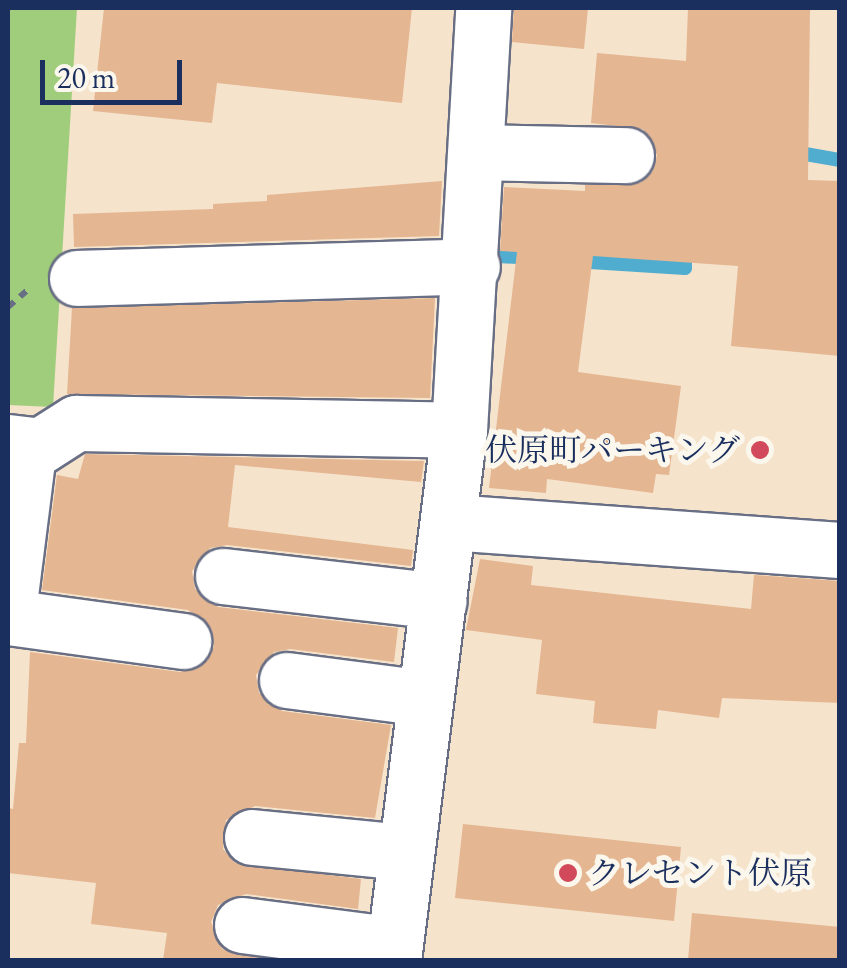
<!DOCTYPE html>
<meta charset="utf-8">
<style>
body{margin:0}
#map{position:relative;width:847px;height:968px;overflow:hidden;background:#f6e3cb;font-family:"EB Garamond","Noto Serif JP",serif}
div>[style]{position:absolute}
.green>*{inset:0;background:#a0cd7b}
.stream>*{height:14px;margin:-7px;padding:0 7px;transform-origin:7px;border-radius:7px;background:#51adcf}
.building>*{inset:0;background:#e4b692}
.path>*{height:6px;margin-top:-3px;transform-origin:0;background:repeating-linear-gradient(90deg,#686e84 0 8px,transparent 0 16px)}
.roads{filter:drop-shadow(2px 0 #686e84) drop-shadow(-2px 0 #686e84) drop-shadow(0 2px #686e84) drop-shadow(0 -2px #686e84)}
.minor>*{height:55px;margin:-27.5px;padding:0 27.5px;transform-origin:27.5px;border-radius:27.5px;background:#fff}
.dots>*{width:28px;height:28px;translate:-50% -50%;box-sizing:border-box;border:5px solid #fbf7ec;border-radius:50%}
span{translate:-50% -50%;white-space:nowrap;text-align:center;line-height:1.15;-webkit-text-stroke:10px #fbf7ec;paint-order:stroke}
.poi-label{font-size:32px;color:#1b2f5e}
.right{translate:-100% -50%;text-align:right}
.left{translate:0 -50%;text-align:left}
.frame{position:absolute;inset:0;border:10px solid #1b2f5e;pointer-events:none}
.scale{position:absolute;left:40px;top:60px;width:142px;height:45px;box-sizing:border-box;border:5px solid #1b2f5e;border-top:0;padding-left:12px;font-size:30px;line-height:35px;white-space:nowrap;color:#1b2f5e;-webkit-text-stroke:8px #fbf7ec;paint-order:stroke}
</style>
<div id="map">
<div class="green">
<i style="clip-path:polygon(8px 8px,77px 8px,53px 407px,8px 405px)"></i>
</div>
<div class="stream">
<i style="left:794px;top:152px;width:47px;rotate:9.9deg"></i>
<i style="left:498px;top:256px;width:34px;rotate:3deg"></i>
<i style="left:574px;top:261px;width:111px;rotate:3.6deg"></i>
<i style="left:685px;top:268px;width:22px;rotate:-90deg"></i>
</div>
<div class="building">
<i style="clip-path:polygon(104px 8px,412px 8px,402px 103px,217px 83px,212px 123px,93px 111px)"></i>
<i style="clip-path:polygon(514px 8px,588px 8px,584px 49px,512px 42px)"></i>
<i style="clip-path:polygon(688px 8px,810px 8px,808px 180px,840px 181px,840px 356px,731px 346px,738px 266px,593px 256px,578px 372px,681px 386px,669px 475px,656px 474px,653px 493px,547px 479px,546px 493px,489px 488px,517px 252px,500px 251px,504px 187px,585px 191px,585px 185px,640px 183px,652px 172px,657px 155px,643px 129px,591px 123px,597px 53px,686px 61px)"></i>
<i style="clip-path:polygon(442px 181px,439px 236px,74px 247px,73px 214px,213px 209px,213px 204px,267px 201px,267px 195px)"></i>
<i style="clip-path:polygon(435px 298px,430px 398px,67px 394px,72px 308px)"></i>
<i style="clip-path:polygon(85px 454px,424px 461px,421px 482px,235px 465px,228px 527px,413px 550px,411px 566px,227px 545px,210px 548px,192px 571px,195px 589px,218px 607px,398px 628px,394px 662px,290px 649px,274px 652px,256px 675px,259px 693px,282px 711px,391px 725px,375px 818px,255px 806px,226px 820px,223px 849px,235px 863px,361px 879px,358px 909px,246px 894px,218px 905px,211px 922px,222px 949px,272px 960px,163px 960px,167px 933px,91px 924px,96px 883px,8px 873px,8px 808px,13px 809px,19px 743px,26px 743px,30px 652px,180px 672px,207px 661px,214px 646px,211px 628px,188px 610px,42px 590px,57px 475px,78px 479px)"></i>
<i style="clip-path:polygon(480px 559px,533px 566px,531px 585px,751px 609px,754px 575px,840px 581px,840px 703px,722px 698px,719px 718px,658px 710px,656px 729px,593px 723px,595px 701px,536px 694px,542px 640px,466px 630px)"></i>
<i style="clip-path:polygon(463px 824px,681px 847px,674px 921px,455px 898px)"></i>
<i style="clip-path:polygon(692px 913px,840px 927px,840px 960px,688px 960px)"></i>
</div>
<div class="path">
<i style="left:8px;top:307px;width:29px;rotate:-41deg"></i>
</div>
<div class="roads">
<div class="minor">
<i style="left:477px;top:152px;width:149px;rotate:1.2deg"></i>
<i style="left:77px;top:278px;width:395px;rotate:-1.7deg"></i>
<i style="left:8px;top:442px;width:32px;rotate:7deg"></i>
<i style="left:40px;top:446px;width:43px;rotate:-32.6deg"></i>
<i style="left:76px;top:423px;width:383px;rotate:1deg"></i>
<i style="left:449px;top:522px;width:392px;rotate:4.1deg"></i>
<i style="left:223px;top:576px;width:217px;rotate:6.6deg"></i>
<i style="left:8px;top:611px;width:167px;rotate:-82.8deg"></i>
<i style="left:8px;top:617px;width:177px;rotate:7.8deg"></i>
<i style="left:287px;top:680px;width:139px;rotate:7.4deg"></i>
<i style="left:252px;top:837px;width:154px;rotate:5.6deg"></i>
<i style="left:242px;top:925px;width:154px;rotate:7.4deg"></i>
<i style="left:393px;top:960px;width:534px;rotate:-82.9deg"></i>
<i style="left:459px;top:430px;width:423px;rotate:-86.7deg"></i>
</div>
</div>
<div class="dots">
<i style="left:760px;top:450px;background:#d1495b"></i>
<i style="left:568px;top:873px;background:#d1495b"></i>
</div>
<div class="poi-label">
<span class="right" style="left:740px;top:450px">伏原町パーキング</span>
<span class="left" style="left:588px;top:873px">クレセント伏原</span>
</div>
<div class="frame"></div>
<div class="scale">20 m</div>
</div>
